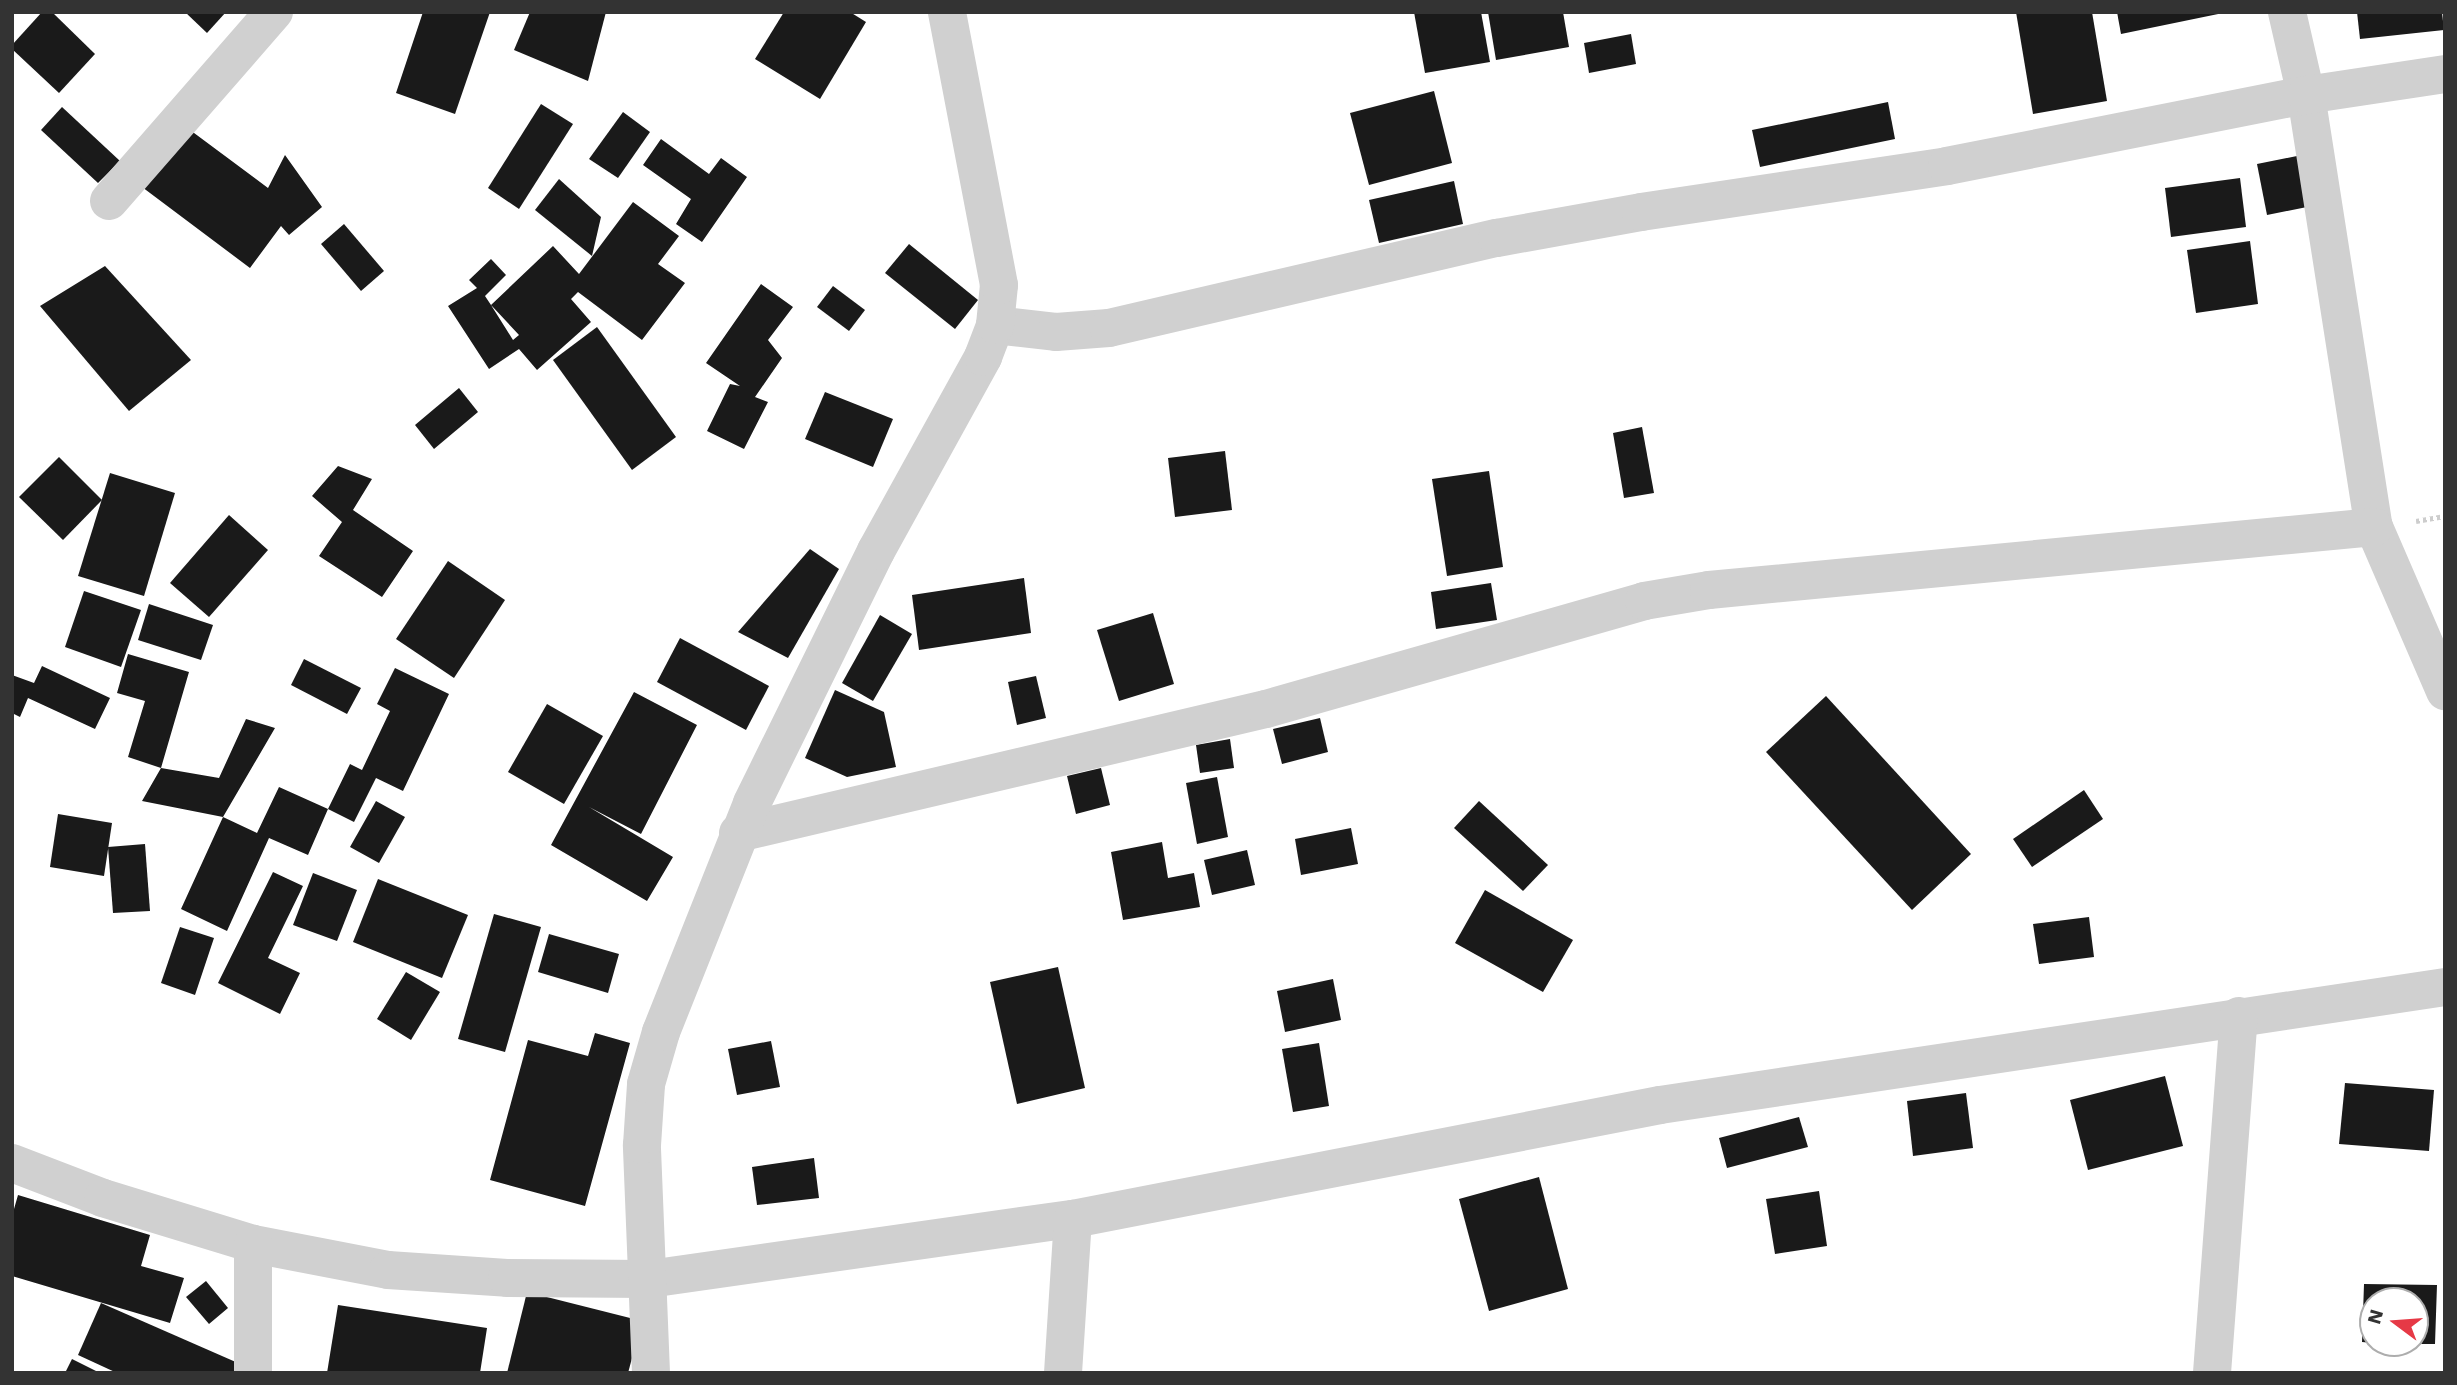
<!DOCTYPE html>
<style>
body{margin:0}
#map{position:relative;width:2457px;height:1385px;overflow:hidden;background:#fff;font-family:"Work Sans",sans-serif}
div>[style]{position:absolute}
.building>*{inset:0;background:#1a1a1a}
.path>*{height:4.5px;margin-top:-2.25px;transform-origin:0;background:repeating-linear-gradient(90deg,#cdcdcd 0 3.5px,transparent 0 7px)}
.minor>*{height:38px;margin:-19px;padding:0 19px;transform-origin:19px;border-radius:19px;background:#d0d0d0}
span{translate:-50% -50%;white-space:nowrap;text-align:center;line-height:1.15;-webkit-text-stroke:7px #fff;paint-order:stroke}
.frame{position:absolute;inset:0;border:14px solid #333;pointer-events:none}
.north{position:absolute;left:2359px;top:1287px;width:70px;height:70px;box-sizing:border-box;background:#fff;border:2px solid #adadad;border-radius:50%;rotate:286deg;font-size:19px;font-weight:700;line-height:28px;text-align:center;color:#333}
.north::after{content:'';display:block;margin:auto;width:24px;height:32px;background:#e63946;clip-path:polygon(50% 0,100% 100%,50% 72%,0 100%)}
</style>
<div id="map">
<div class="building">
<i style="clip-path:polygon(42px 12px,52px 12px,95px 54px,59px 93px,12px 49px,12px 45px)"></i>
<i style="clip-path:polygon(185px 12px,226px 12px,207px 33px)"></i>
<i style="clip-path:polygon(423px 12px,490px 12px,455px 114px,396px 93px)"></i>
<i style="clip-path:polygon(530px 12px,606px 12px,588px 81px,514px 50px)"></i>
<i style="clip-path:polygon(784px 12px,850px 12px,866px 22px,820px 99px,755px 59px)"></i>
<i style="clip-path:polygon(1414px 12px,1481px 12px,1490px 62px,1425px 73px)"></i>
<i style="clip-path:polygon(1488px 12px,1563px 12px,1569px 47px,1496px 60px)"></i>
<i style="clip-path:polygon(2016px 12px,2092px 12px,2107px 101px,2033px 114px)"></i>
<i style="clip-path:polygon(2117px 12px,2223px 12px,2223px 13px,2121px 34px)"></i>
<i style="clip-path:polygon(2357px 12px,2442px 12px,2444px 30px,2360px 39px)"></i>
<i style="clip-path:polygon(1631px 34px,1636px 64px,1589px 73px,1584px 43px)"></i>
<i style="clip-path:polygon(1434px 91px,1452px 163px,1369px 185px,1350px 113px)"></i>
<i style="clip-path:polygon(1888px 102px,1895px 139px,1760px 167px,1752px 130px)"></i>
<i style="clip-path:polygon(541px 104px,573px 124px,519px 209px,488px 188px)"></i>
<i style="clip-path:polygon(62px 107px,120px 161px,98px 183px,41px 130px)"></i>
<i style="clip-path:polygon(623px 112px,650px 132px,618px 178px,589px 159px)"></i>
<i style="clip-path:polygon(186px 127px,268px 188px,285px 155px,322px 207px,289px 235px,281px 226px,250px 268px,142px 187px)"></i>
<i style="clip-path:polygon(661px 139px,709px 174px,721px 158px,747px 177px,702px 242px,676px 224px,691px 199px,643px 165px)"></i>
<i style="clip-path:polygon(2297px 156px,2307px 207px,2267px 215px,2257px 164px)"></i>
<i style="clip-path:polygon(2240px 178px,2246px 227px,2171px 237px,2165px 188px)"></i>
<i style="clip-path:polygon(559px 179px,601px 217px,592px 256px,535px 210px)"></i>
<i style="clip-path:polygon(1454px 181px,1463px 224px,1379px 243px,1369px 200px)"></i>
<i style="clip-path:polygon(evenodd,633px 202px,679px 236px,658px 264px,685px 283px,642px 340px,578px 292px,571px 299px,591px 322px,537px 370px,519px 349px,489px 369px,448px 306px,477px 288px,469px 280px,491px 259px,506px 275px,485px 296px,491px 305px,553px 246px,579px 274px,633px 202px,491px 305px,519px 335px,513px 340px,491px 305px)"></i>
<i style="clip-path:polygon(344px 224px,384px 271px,361px 291px,321px 244px)"></i>
<i style="clip-path:polygon(2250px 241px,2258px 304px,2196px 313px,2187px 250px)"></i>
<i style="clip-path:polygon(909px 244px,978px 300px,955px 329px,885px 273px)"></i>
<i style="clip-path:polygon(105px 266px,191px 360px,129px 411px,40px 306px)"></i>
<i style="clip-path:polygon(761px 284px,793px 307px,768px 340px,782px 358px,755px 397px,768px 402px,744px 449px,707px 431px,730px 384px,740px 386px,706px 363px)"></i>
<i style="clip-path:polygon(833px 286px,865px 310px,849px 331px,817px 307px)"></i>
<i style="clip-path:polygon(597px 327px,676px 437px,632px 470px,553px 360px)"></i>
<i style="clip-path:polygon(459px 388px,478px 412px,434px 449px,415px 425px)"></i>
<i style="clip-path:polygon(825px 392px,893px 419px,873px 467px,805px 439px)"></i>
<i style="clip-path:polygon(1642px 427px,1654px 493px,1624px 498px,1613px 433px)"></i>
<i style="clip-path:polygon(1225px 451px,1232px 510px,1175px 517px,1168px 458px)"></i>
<i style="clip-path:polygon(59px 457px,102px 500px,63px 540px,19px 497px)"></i>
<i style="clip-path:polygon(338px 466px,372px 479px,353px 510px,413px 551px,382px 597px,319px 556px,342px 522px,312px 496px)"></i>
<i style="clip-path:polygon(1489px 471px,1503px 567px,1447px 576px,1432px 479px)"></i>
<i style="clip-path:polygon(110px 473px,175px 493px,144px 596px,78px 576px)"></i>
<i style="clip-path:polygon(229px 515px,268px 550px,209px 617px,170px 583px)"></i>
<i style="clip-path:polygon(810px 549px,839px 569px,788px 658px,738px 632px)"></i>
<i style="clip-path:polygon(448px 561px,505px 600px,454px 678px,396px 639px)"></i>
<i style="clip-path:polygon(1024px 578px,1031px 633px,919px 650px,912px 595px)"></i>
<i style="clip-path:polygon(1491px 583px,1497px 620px,1436px 629px,1431px 592px)"></i>
<i style="clip-path:polygon(84px 591px,141px 610px,121px 667px,65px 647px)"></i>
<i style="clip-path:polygon(149px 604px,213px 625px,201px 660px,138px 640px)"></i>
<i style="clip-path:polygon(1153px 613px,1174px 684px,1119px 701px,1097px 630px)"></i>
<i style="clip-path:polygon(880px 615px,912px 634px,873px 701px,842px 683px)"></i>
<i style="clip-path:polygon(680px 638px,769px 686px,746px 730px,657px 682px)"></i>
<i style="clip-path:polygon(128px 654px,189px 672px,161px 768px,219px 778px,246px 719px,275px 728px,223px 817px,142px 801px,161px 768px,128px 757px,145px 701px,117px 693px)"></i>
<i style="clip-path:polygon(304px 659px,361px 688px,347px 714px,291px 685px)"></i>
<i style="clip-path:polygon(42px 666px,110px 698px,95px 729px,28px 698px,20px 717px,12px 713px,12px 675px,34px 683px)"></i>
<i style="clip-path:polygon(395px 668px,449px 694px,403px 791px,376px 778px,354px 822px,328px 809px,350px 764px,362px 770px,390px 711px,377px 704px)"></i>
<i style="clip-path:polygon(1036px 676px,1046px 718px,1017px 725px,1008px 682px)"></i>
<i style="clip-path:polygon(835px 690px,884px 712px,896px 767px,847px 777px,805px 758px)"></i>
<i style="clip-path:polygon(634px 692px,697px 725px,641px 834px,589px 807px,673px 857px,647px 901px,551px 845px)"></i>
<i style="clip-path:polygon(1826px 696px,1971px 854px,1912px 910px,1766px 752px)"></i>
<i style="clip-path:polygon(547px 704px,603px 736px,564px 804px,508px 772px)"></i>
<i style="clip-path:polygon(1320px 718px,1328px 752px,1282px 764px,1273px 729px)"></i>
<i style="clip-path:polygon(1230px 739px,1234px 768px,1200px 773px,1196px 745px)"></i>
<i style="clip-path:polygon(1101px 768px,1110px 805px,1076px 814px,1067px 776px)"></i>
<i style="clip-path:polygon(1217px 777px,1228px 837px,1197px 844px,1186px 783px)"></i>
<i style="clip-path:polygon(279px 787px,328px 809px,308px 855px,269px 838px,227px 931px,181px 909px,223px 817px,257px 833px)"></i>
<i style="clip-path:polygon(2084px 790px,2103px 819px,2032px 867px,2013px 839px)"></i>
<i style="clip-path:polygon(376px 801px,405px 817px,379px 863px,350px 847px)"></i>
<i style="clip-path:polygon(1479px 801px,1548px 865px,1523px 891px,1454px 828px)"></i>
<i style="clip-path:polygon(58px 814px,112px 823px,104px 876px,50px 867px)"></i>
<i style="clip-path:polygon(1351px 828px,1358px 864px,1301px 875px,1295px 839px)"></i>
<i style="clip-path:polygon(1162px 842px,1168px 878px,1194px 873px,1200px 907px,1123px 920px,1111px 852px)"></i>
<i style="clip-path:polygon(145px 844px,150px 911px,113px 913px,108px 847px)"></i>
<i style="clip-path:polygon(1247px 850px,1255px 885px,1212px 895px,1204px 860px)"></i>
<i style="clip-path:polygon(273px 872px,303px 886px,268px 958px,300px 973px,280px 1014px,218px 983px)"></i>
<i style="clip-path:polygon(313px 873px,357px 890px,337px 941px,293px 925px)"></i>
<i style="clip-path:polygon(378px 879px,468px 915px,442px 978px,353px 942px)"></i>
<i style="clip-path:polygon(1485px 890px,1573px 940px,1543px 992px,1455px 943px)"></i>
<i style="clip-path:polygon(494px 914px,541px 927px,505px 1052px,458px 1039px)"></i>
<i style="clip-path:polygon(2089px 917px,2094px 957px,2039px 964px,2033px 924px)"></i>
<i style="clip-path:polygon(180px 927px,214px 938px,195px 995px,161px 983px)"></i>
<i style="clip-path:polygon(549px 934px,619px 954px,608px 993px,538px 972px)"></i>
<i style="clip-path:polygon(1058px 967px,1085px 1088px,1017px 1104px,990px 982px)"></i>
<i style="clip-path:polygon(406px 972px,440px 992px,411px 1040px,377px 1019px)"></i>
<i style="clip-path:polygon(1333px 979px,1341px 1020px,1285px 1032px,1277px 991px)"></i>
<i style="clip-path:polygon(595px 1033px,630px 1043px,585px 1206px,490px 1180px,528px 1040px,588px 1056px)"></i>
<i style="clip-path:polygon(771px 1041px,780px 1087px,737px 1095px,728px 1049px)"></i>
<i style="clip-path:polygon(1319px 1043px,1329px 1106px,1293px 1112px,1282px 1049px)"></i>
<i style="clip-path:polygon(2165px 1076px,2183px 1146px,2088px 1170px,2070px 1100px)"></i>
<i style="clip-path:polygon(2345px 1083px,2434px 1090px,2429px 1151px,2339px 1144px)"></i>
<i style="clip-path:polygon(1966px 1093px,1973px 1148px,1913px 1156px,1907px 1101px)"></i>
<i style="clip-path:polygon(1799px 1117px,1808px 1147px,1727px 1168px,1719px 1138px)"></i>
<i style="clip-path:polygon(814px 1158px,819px 1198px,757px 1205px,752px 1167px)"></i>
<i style="clip-path:polygon(1539px 1177px,1568px 1289px,1489px 1311px,1459px 1199px)"></i>
<i style="clip-path:polygon(1819px 1191px,1827px 1246px,1775px 1254px,1766px 1199px)"></i>
<i style="clip-path:polygon(18px 1195px,150px 1235px,141px 1266px,184px 1278px,170px 1323px,12px 1276px,12px 1216px)"></i>
<i style="clip-path:polygon(206px 1281px,228px 1308px,209px 1324px,186px 1297px)"></i>
<i style="clip-path:polygon(2364px 1284px,2437px 1285px,2435px 1344px,2415px 1344px,2415px 1301px,2373px 1301px,2373px 1343px,2362px 1342px)"></i>
<i style="clip-path:polygon(527px 1292px,642px 1321px,628px 1373px,507px 1373px)"></i>
<i style="clip-path:polygon(101px 1303px,238px 1363px,234px 1373px,117px 1373px,78px 1355px)"></i>
<i style="clip-path:polygon(338px 1305px,487px 1328px,480px 1373px,327px 1373px)"></i>
<i style="clip-path:polygon(72px 1359px,100px 1373px,65px 1373px)"></i>
</div>
<div class="path">
<i style="left:2416px;top:521px;width:29px;rotate:-10deg"></i>
</div>
<div class="minor">
<i style="left:2287px;top:12px;width:85px;rotate:77.1deg"></i>
<i style="left:2306px;top:95px;width:437px;rotate:81.1deg"></i>
<i style="left:2374px;top:527px;width:179px;rotate:66.6deg"></i>
<i style="left:109px;top:201px;width:251px;rotate:-48.9deg"></i>
<i style="left:995px;top:325px;width:61px;rotate:6.5deg"></i>
<i style="left:1056px;top:332px;width:53px;rotate:-4.3deg"></i>
<i style="left:1109px;top:328px;width:398px;rotate:-13.1deg"></i>
<i style="left:1497px;top:238px;width:146px;rotate:-10.2deg"></i>
<i style="left:1641px;top:212px;width:309px;rotate:-8.5deg"></i>
<i style="left:1947px;top:166px;width:366px;rotate:-11.2deg"></i>
<i style="left:2306px;top:95px;width:141px;rotate:-8.6deg"></i>
<i style="left:738px;top:833px;width:542px;rotate:-13.22deg"></i>
<i style="left:1266px;top:709px;width:393px;rotate:-15.9deg"></i>
<i style="left:1644px;top:601px;width:66px;rotate:-9.6deg"></i>
<i style="left:1709px;top:590px;width:668px;rotate:-5.41deg"></i>
<i style="left:12px;top:1163px;width:97px;rotate:21deg"></i>
<i style="left:103px;top:1198px;width:157px;rotate:17deg"></i>
<i style="left:253px;top:1244px;width:137px;rotate:10.9deg"></i>
<i style="left:388px;top:1270px;width:119px;rotate:3.8deg"></i>
<i style="left:507px;top:1278px;width:142px;rotate:0.4deg"></i>
<i style="left:649px;top:1279px;width:428px;rotate:-8.1deg"></i>
<i style="left:1073px;top:1219px;width:598px;rotate:-10.99deg"></i>
<i style="left:1660px;top:1105px;width:794px;rotate:-8.55deg"></i>
<i style="left:253px;top:1373px;width:129px;rotate:-90deg"></i>
<i style="left:651px;top:1373px;width:228px;rotate:-92.3deg"></i>
<i style="left:642px;top:1145px;width:61px;rotate:-86.2deg"></i>
<i style="left:646px;top:1084px;width:54px;rotate:-73.9deg"></i>
<i style="left:661px;top:1032px;width:246px;rotate:-68.3deg"></i>
<i style="left:752px;top:803px;width:281px;rotate:-63.8deg"></i>
<i style="left:876px;top:551px;width:222px;rotate:-61.1deg"></i>
<i style="left:983px;top:357px;width:34px;rotate:-69deg"></i>
<i style="left:995px;top:325px;width:40px;rotate:-84.3deg"></i>
<i style="left:999px;top:285px;width:278px;rotate:-100.8deg"></i>
<i style="left:1063px;top:1373px;width:154px;rotate:-86.3deg"></i>
<i style="left:2212px;top:1373px;width:358px;rotate:-85.7deg"></i>
</div>
<div class="frame"></div>
<div class="north">N</div>
</div>
